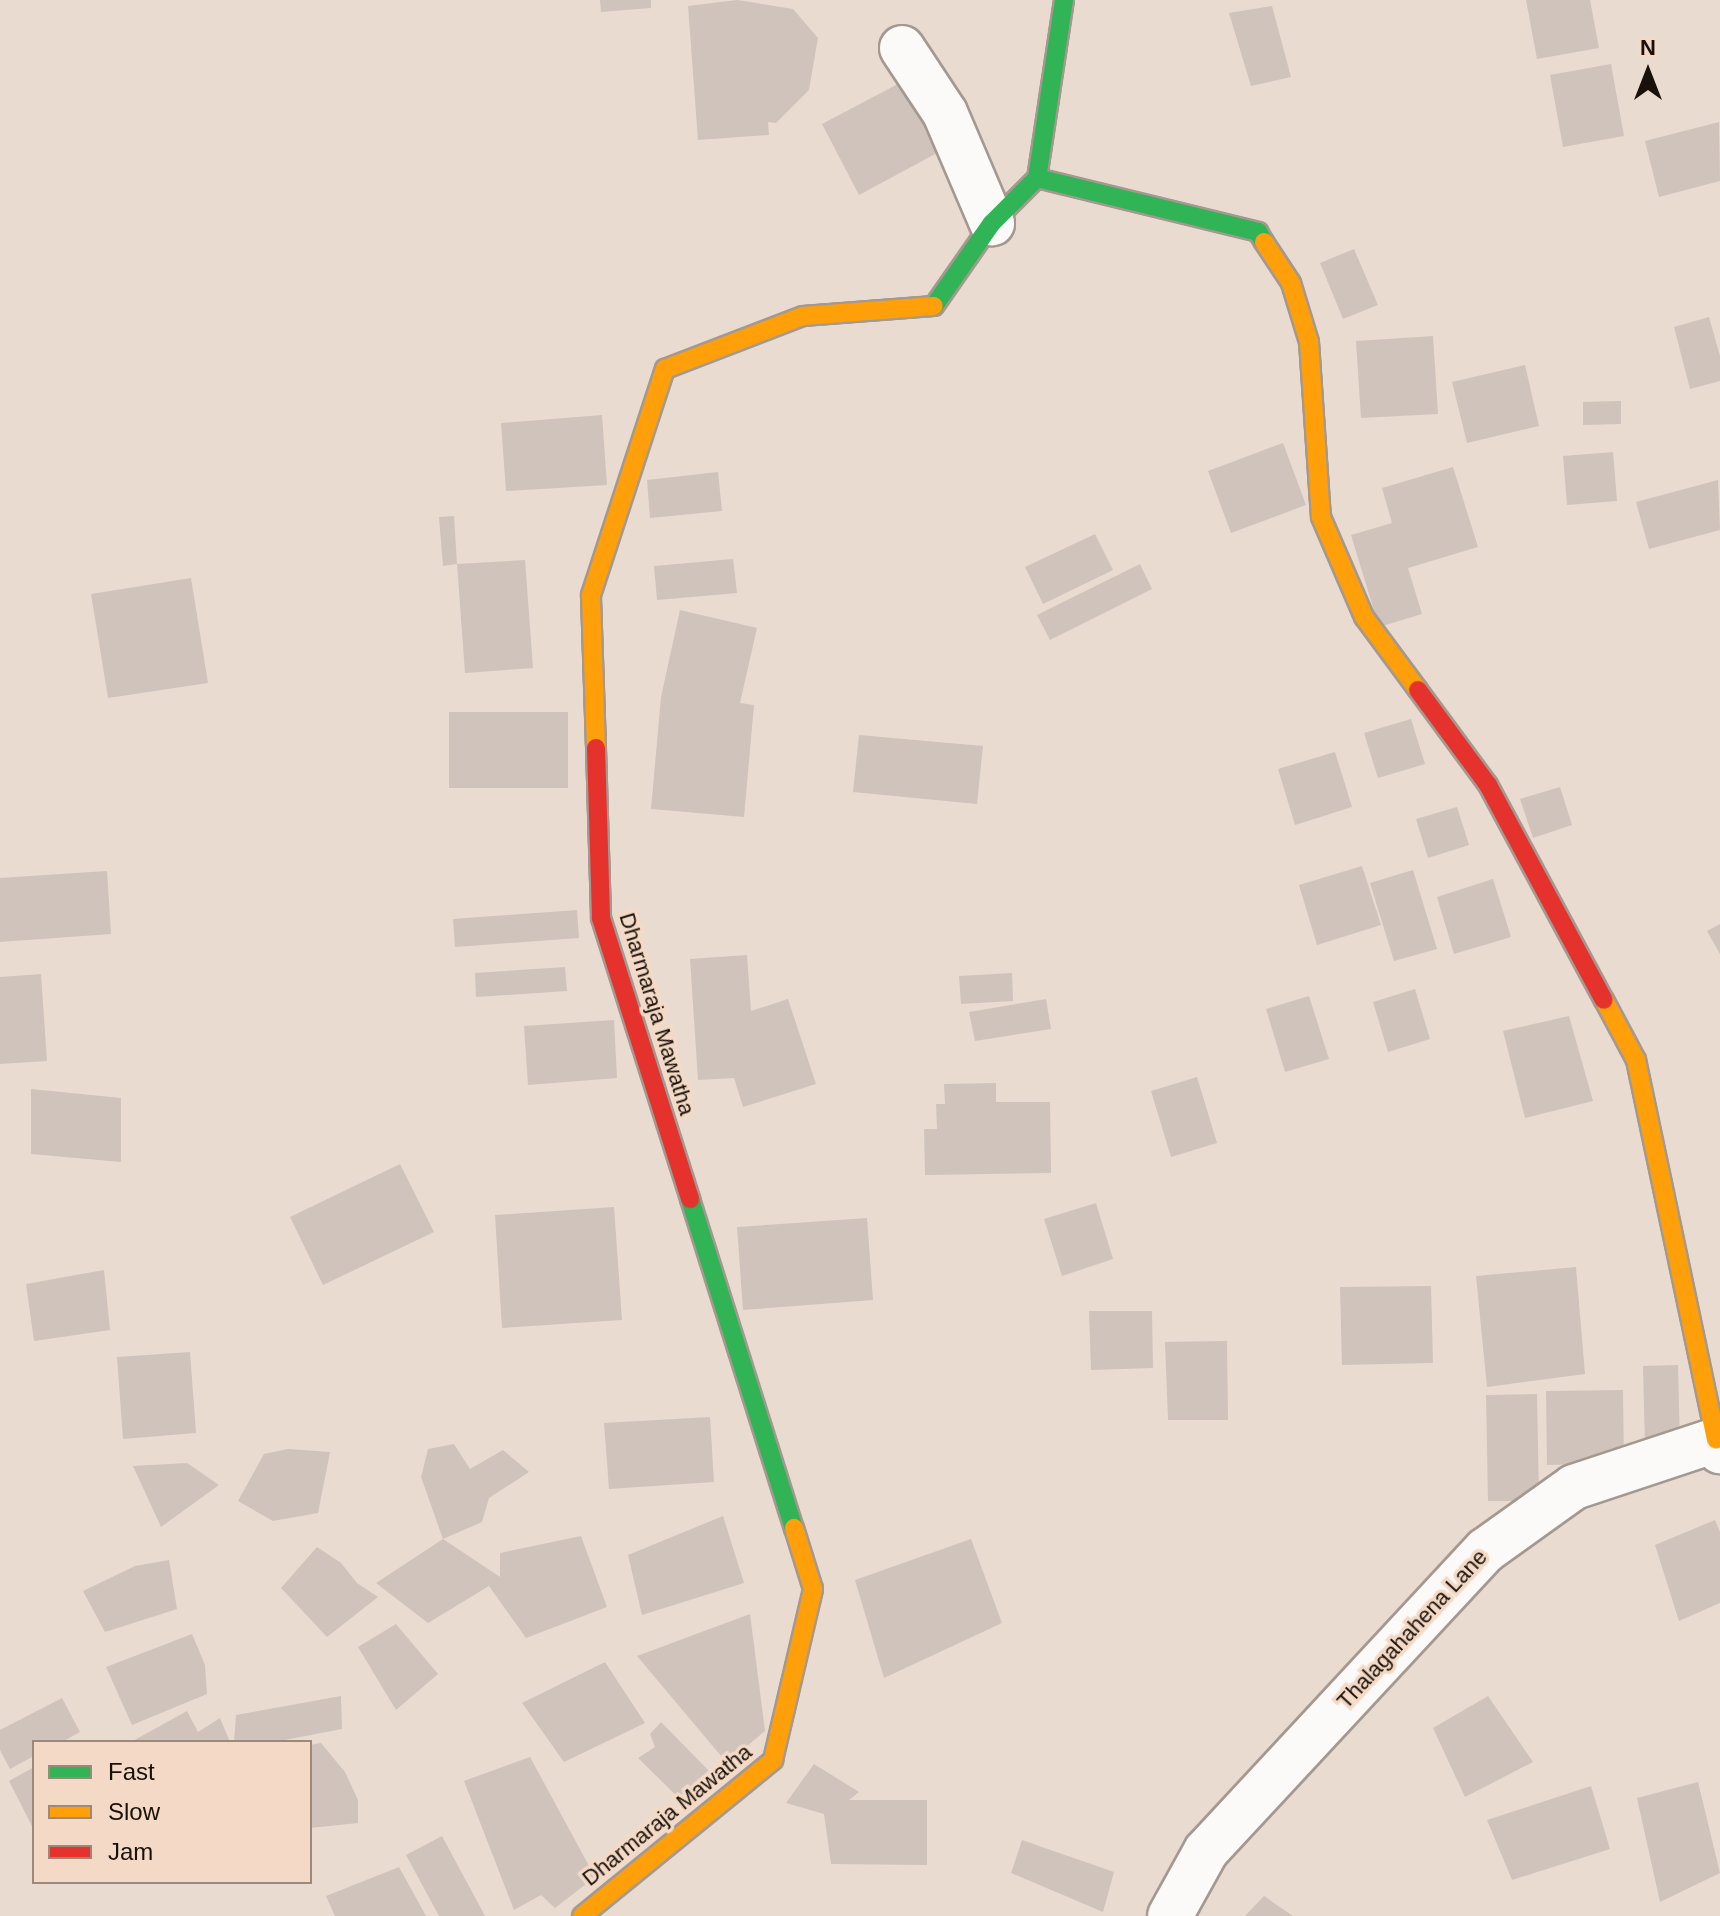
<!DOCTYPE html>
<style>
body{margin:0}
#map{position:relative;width:1720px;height:1916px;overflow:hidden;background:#eadbd0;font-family:Arial,sans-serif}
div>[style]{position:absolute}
.building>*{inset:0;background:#cfc3bc}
.roads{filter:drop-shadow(2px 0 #a49991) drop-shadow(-2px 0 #a49991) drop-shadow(0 2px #a49991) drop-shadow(0 -2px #a49991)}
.street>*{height:44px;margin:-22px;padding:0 22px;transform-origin:22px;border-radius:22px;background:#fcfaf8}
.fast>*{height:18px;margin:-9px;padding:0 9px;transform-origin:9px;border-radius:9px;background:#30b455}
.slow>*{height:18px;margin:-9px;padding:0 9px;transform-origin:9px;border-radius:9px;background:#ff9f0a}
.jam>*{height:18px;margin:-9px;padding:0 9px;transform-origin:9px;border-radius:9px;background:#e5322d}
span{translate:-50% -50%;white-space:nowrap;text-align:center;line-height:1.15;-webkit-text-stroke:7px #f4dac6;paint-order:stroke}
.street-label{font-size:22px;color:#181009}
.legend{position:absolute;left:32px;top:1740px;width:280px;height:144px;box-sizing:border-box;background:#f4dac6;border:2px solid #9c897a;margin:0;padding:10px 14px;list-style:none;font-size:24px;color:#181009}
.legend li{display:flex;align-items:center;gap:16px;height:40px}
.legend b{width:40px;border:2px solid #9c897a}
.north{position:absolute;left:1608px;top:32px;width:80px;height:80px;-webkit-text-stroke:6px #f4dac6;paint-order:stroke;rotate:0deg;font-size:22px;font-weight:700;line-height:32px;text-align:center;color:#181009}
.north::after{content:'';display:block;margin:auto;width:28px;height:36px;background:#181009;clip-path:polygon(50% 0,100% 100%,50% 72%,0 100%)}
</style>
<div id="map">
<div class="building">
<i style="clip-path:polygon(600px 0,651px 0,651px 8px,601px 12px)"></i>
<i style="clip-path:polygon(737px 0,793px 9px,818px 38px,809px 90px,776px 123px,768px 122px,769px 135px,698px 140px,688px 6px)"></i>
<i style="clip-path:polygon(1526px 0,1590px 0,1599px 48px,1537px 59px)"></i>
<i style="clip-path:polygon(1272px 6px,1291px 77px,1251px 86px,1229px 13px)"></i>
<i style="clip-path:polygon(1611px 64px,1624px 136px,1563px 147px,1550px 75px)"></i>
<i style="clip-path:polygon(913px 76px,950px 146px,859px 195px,822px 124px)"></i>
<i style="clip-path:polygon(1719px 122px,1720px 181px,1659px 197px,1645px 141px)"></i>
<i style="clip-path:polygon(1354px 249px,1378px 305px,1343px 319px,1320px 263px)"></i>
<i style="clip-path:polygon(1709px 317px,1720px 356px,1720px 381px,1690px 389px,1674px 327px)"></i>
<i style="clip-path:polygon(1433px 336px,1438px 414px,1361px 418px,1356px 341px)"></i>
<i style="clip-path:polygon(1525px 365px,1539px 426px,1467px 443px,1452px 382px)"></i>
<i style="clip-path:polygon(1621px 401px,1621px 424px,1583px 425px,1583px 402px)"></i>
<i style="clip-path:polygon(602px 415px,607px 485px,506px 491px,501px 423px)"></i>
<i style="clip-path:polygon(1283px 443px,1306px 505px,1231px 533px,1208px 471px)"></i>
<i style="clip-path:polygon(1613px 452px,1617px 501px,1567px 505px,1563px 456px)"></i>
<i style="clip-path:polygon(1453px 467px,1478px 547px,1408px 568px,1422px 614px,1379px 627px,1351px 535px,1392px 523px,1382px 488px)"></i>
<i style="clip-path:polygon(718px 472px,722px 511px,650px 518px,647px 480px)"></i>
<i style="clip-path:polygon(1718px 480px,1720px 530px,1649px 549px,1636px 502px)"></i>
<i style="clip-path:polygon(454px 516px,457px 564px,443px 566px,439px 517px)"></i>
<i style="clip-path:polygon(1095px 534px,1113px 570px,1043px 604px,1025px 567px)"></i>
<i style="clip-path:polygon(733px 559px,737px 593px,657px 600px,654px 566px)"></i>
<i style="clip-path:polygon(525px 560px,533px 668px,465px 673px,457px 564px)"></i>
<i style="clip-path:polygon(1140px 564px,1152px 589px,1050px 640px,1037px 615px)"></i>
<i style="clip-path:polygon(191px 578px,208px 683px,108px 698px,91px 594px)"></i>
<i style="clip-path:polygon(680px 610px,757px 628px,740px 703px,754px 705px,744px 817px,651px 809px,661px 697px)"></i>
<i style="clip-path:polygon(449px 712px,568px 712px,568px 788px,449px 788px)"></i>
<i style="clip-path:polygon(1411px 719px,1425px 764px,1378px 778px,1364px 733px)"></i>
<i style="clip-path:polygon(859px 735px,983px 746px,977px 804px,853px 792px)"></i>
<i style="clip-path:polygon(1335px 752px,1352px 807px,1295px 825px,1278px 769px)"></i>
<i style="clip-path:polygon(1560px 787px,1572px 825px,1533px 838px,1520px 799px)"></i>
<i style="clip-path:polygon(1457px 807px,1469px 845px,1428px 858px,1416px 819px)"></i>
<i style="clip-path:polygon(1362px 866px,1381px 925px,1317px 945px,1299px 885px)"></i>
<i style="clip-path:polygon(1413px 870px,1437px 949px,1394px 961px,1370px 883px)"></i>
<i style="clip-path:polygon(107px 871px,111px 934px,0 942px,0 878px)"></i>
<i style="clip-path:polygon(1493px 879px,1511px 937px,1454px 954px,1437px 897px)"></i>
<i style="clip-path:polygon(577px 910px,579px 938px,455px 947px,453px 919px)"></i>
<i style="clip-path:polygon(1720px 924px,1720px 954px,1707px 931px)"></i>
<i style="clip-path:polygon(747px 955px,751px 1011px,788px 999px,816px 1084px,743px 1107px,734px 1078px,698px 1080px,690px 959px)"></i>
<i style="clip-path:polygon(565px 967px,567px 991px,476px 997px,475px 973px)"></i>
<i style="clip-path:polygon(1012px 973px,1013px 1001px,961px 1004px,959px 976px)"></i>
<i style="clip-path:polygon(41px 974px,47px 1061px,0 1064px,0 977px)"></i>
<i style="clip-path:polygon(1415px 989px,1430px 1039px,1388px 1052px,1373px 1002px)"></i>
<i style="clip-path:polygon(1309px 996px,1329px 1059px,1285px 1072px,1266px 1009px)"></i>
<i style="clip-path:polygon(1046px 999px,1051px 1029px,975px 1041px,969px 1012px)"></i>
<i style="clip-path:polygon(1569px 1016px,1593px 1101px,1525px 1118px,1503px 1031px)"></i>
<i style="clip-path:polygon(614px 1020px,617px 1078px,528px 1085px,524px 1026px)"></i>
<i style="clip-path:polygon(1197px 1077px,1217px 1143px,1171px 1157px,1151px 1091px)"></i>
<i style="clip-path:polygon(996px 1083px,996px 1102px,1050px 1102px,1051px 1173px,925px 1175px,924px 1129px,937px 1129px,936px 1104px,945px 1104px,944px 1084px)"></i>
<i style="clip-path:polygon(31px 1089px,121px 1098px,121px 1162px,31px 1154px)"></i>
<i style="clip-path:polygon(400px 1164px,434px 1232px,323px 1285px,290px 1217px)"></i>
<i style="clip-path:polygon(1096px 1203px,1113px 1259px,1062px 1276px,1044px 1219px)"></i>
<i style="clip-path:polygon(614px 1207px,622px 1320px,502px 1328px,495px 1215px)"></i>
<i style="clip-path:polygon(867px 1218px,873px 1300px,743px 1310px,737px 1227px)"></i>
<i style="clip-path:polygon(1576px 1267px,1585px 1374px,1487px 1387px,1476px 1276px)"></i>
<i style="clip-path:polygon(104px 1270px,110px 1330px,34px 1341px,26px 1284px)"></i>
<i style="clip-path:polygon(1431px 1286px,1433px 1363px,1342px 1365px,1340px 1287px)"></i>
<i style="clip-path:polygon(1089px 1311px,1152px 1311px,1153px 1368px,1091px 1370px)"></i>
<i style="clip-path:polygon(1227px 1341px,1228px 1420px,1168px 1420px,1165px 1342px)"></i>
<i style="clip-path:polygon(190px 1352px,196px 1433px,123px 1439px,117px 1357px)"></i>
<i style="clip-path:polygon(1678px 1365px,1680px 1446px,1645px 1447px,1643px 1366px)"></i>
<i style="clip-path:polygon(1623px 1390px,1624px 1463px,1547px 1465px,1546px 1391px)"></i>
<i style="clip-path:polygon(1537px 1394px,1539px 1501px,1488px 1501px,1486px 1395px)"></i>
<i style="clip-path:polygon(710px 1417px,714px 1482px,609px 1489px,604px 1423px)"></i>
<i style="clip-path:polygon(454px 1444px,470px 1469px,503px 1450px,529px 1472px,489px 1498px,482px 1522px,443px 1539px,421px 1477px,428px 1449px)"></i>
<i style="clip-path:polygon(288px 1449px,330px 1452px,318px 1513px,273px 1521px,238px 1501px,264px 1454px)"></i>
<i style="clip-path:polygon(187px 1463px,219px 1485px,161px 1527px,133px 1466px)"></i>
<i style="clip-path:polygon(723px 1516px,744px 1583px,642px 1615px,628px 1555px)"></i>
<i style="clip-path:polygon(1715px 1520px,1720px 1532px,1720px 1603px,1679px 1621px,1655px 1545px)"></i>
<i style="clip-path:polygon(581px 1536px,607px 1607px,526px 1638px,489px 1586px,428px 1623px,376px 1583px,443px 1539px,500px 1577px,500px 1553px)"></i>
<i style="clip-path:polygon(971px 1539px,1002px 1623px,884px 1678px,855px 1580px)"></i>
<i style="clip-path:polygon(317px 1547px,341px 1563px,357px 1583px,378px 1597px,327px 1637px,281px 1588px)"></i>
<i style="clip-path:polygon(169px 1560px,177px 1609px,105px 1632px,83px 1591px,135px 1566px)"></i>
<i style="clip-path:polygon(750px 1614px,765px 1731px,727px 1763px,637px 1656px)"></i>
<i style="clip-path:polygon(396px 1624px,438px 1674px,396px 1710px,358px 1647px)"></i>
<i style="clip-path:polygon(192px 1634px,205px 1665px,207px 1694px,132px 1725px,106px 1667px)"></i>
<i style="clip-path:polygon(605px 1662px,645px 1723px,564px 1762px,522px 1703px)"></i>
<i style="clip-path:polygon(341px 1696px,342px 1729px,274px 1742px,234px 1742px,236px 1715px)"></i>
<i style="clip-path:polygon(1488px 1696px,1533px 1762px,1465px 1797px,1433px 1728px)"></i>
<i style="clip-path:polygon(62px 1698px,80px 1732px,62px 1742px,34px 1742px,34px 1756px,10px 1769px,0 1750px,0 1730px)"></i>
<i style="clip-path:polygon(187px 1711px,198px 1732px,220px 1718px,230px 1742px,131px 1742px)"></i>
<i style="clip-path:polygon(661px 1722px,722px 1784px,689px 1808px,638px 1758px,655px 1747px,650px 1734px)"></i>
<i style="clip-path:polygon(321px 1743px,345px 1772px,358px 1800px,358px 1823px,310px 1828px,310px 1745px)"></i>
<i style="clip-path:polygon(530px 1757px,595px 1877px,555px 1908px,541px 1895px,514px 1910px,464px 1781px)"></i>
<i style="clip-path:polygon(814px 1764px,859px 1792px,849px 1800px,927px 1800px,927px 1865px,831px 1864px,824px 1814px,786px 1803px)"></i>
<i style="clip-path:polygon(34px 1767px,34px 1830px,9px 1781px)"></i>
<i style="clip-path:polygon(1698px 1782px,1720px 1873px,1660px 1902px,1637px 1798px)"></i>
<i style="clip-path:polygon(1591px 1786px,1610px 1849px,1512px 1880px,1487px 1820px)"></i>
<i style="clip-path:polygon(442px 1836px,485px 1916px,439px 1916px,406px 1855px)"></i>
<i style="clip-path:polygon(1022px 1840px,1114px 1872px,1103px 1912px,1011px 1873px)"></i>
<i style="clip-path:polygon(399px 1867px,426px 1916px,335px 1916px,326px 1896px)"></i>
<i style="clip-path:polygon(1264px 1896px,1293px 1916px,1245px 1916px)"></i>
</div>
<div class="roads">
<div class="street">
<i style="left:902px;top:48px;width:78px;rotate:56.5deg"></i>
<i style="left:945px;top:113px;width:120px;rotate:66.9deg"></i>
<i style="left:1170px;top:1916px;width:74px;rotate:-61deg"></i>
<i style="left:1206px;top:1851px;width:411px;rotate:-47.1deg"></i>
<i style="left:1486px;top:1550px;width:108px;rotate:-35.6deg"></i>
<i style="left:1574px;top:1487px;width:150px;rotate:-18.3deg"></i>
<i style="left:1716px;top:1440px;width:12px;rotate:70deg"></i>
</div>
<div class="fast">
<i style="left:1064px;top:0;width:180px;rotate:98.6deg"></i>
<i style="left:1037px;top:178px;width:228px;rotate:13.7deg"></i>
<i style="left:1258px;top:232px;width:12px;rotate:59deg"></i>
<i style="left:934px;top:306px;width:101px;rotate:-55.1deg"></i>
<i style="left:992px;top:223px;width:64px;rotate:-45deg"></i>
<i style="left:690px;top:1199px;width:345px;rotate:72.5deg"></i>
</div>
<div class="slow">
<i style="left:1264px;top:242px;width:49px;rotate:56.6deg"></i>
<i style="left:1291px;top:283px;width:62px;rotate:73deg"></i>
<i style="left:1309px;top:342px;width:175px;rotate:86.1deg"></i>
<i style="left:1321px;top:517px;width:109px;rotate:66.7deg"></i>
<i style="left:1364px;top:617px;width:91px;rotate:53.5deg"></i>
<i style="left:596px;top:748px;width:153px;rotate:-91.9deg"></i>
<i style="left:591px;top:595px;width:238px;rotate:-71.9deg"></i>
<i style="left:665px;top:369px;width:148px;rotate:-21deg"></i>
<i style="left:803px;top:316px;width:131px;rotate:-4.4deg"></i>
<i style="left:1604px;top:1000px;width:68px;rotate:61.9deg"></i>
<i style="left:1636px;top:1060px;width:388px;rotate:78.1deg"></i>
<i style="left:582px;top:1916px;width:247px;rotate:-39.2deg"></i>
<i style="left:773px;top:1760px;width:176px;rotate:-76.8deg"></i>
<i style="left:813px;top:1589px;width:64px;rotate:-107.3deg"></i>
</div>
<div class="jam">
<i style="left:1418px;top:690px;width:118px;rotate:53.6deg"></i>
<i style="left:1488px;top:785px;width:244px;rotate:61.7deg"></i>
<i style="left:596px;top:748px;width:170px;rotate:88.3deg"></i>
<i style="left:601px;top:918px;width:295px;rotate:72.4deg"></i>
</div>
</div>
<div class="street-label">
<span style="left:657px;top:1014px;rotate:73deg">Dharmaraja Mawatha</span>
<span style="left:1412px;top:1629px;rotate:-47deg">Thalagahahena Lane</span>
<span style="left:667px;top:1815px;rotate:-39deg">Dharmaraja Mawatha</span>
</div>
<ul class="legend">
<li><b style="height:10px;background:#30b455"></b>Fast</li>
<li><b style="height:10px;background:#ff9f0a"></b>Slow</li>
<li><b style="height:10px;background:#e5322d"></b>Jam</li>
</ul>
<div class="north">N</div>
</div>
